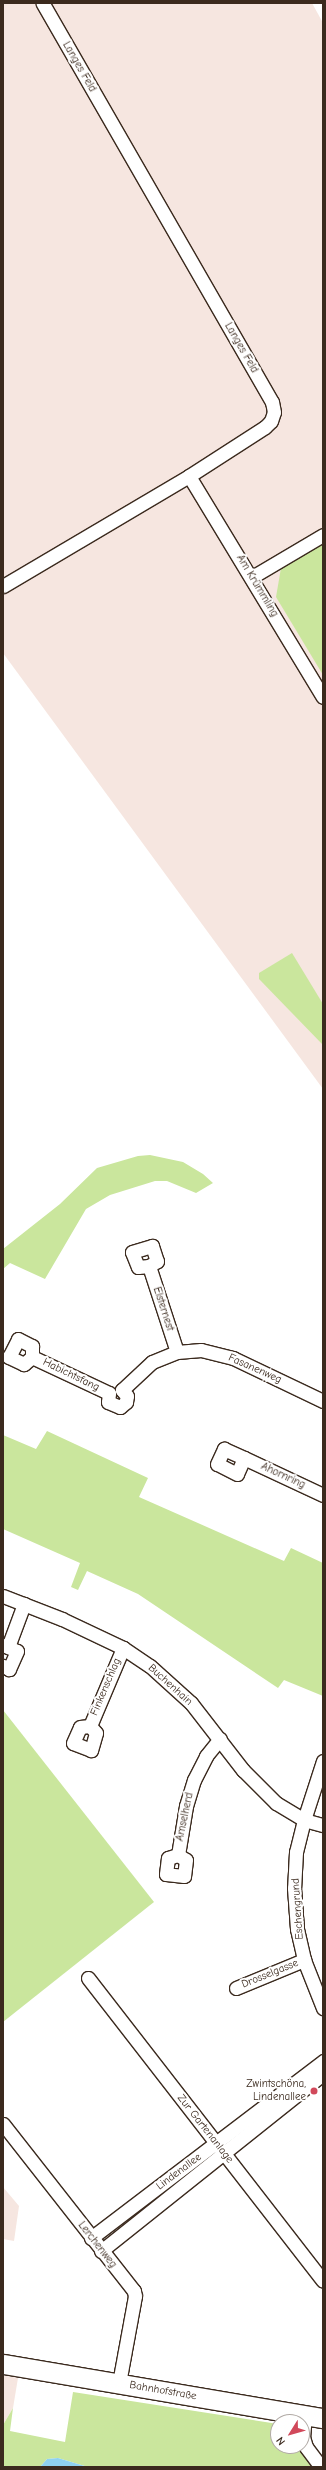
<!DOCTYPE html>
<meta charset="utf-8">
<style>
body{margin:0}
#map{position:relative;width:326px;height:2470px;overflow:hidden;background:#fff;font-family:"Comic Neue",sans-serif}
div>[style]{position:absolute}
.built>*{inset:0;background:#f6e6e0}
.green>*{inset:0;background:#cae69d}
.water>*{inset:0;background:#8fd2f0}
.roads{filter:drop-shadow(1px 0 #3b2a1e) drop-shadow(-1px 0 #3b2a1e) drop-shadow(0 1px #3b2a1e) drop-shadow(0 -1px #3b2a1e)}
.street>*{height:13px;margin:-6.5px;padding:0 6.5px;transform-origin:6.5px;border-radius:6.5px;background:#fff}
.secondary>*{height:19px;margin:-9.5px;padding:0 9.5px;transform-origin:9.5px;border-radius:9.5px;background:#fff}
.dots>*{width:11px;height:11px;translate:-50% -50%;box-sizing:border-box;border:2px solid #fff;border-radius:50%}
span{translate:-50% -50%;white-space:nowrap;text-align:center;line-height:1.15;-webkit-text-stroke:4px #fff;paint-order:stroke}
.street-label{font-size:11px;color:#3b2a1e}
.poi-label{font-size:11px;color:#3b2a1e}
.right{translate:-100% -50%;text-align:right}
.frame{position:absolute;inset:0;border:4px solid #3b2a1e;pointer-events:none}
.north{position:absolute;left:270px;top:2414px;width:40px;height:40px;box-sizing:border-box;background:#fff;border:1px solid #b1aaa5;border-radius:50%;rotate:233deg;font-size:11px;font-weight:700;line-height:16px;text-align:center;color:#3b2a1e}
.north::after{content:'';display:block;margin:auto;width:14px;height:18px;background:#d1495b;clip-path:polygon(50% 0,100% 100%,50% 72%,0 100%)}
</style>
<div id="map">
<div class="built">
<i style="clip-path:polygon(3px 3px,312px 3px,323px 23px,323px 1089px,3px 653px)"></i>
<i style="clip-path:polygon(3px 2187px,19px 2206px,14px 2241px,3px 2239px)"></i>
<i style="clip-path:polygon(3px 2375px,18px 2378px,13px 2408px,3px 2425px)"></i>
</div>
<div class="green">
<i style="clip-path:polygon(323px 543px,323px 675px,276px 597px,281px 568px)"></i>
<i style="clip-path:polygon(292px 953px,323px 1004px,323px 1045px,259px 979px,259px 973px)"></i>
<i style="clip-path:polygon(150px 1155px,183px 1162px,203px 1174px,213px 1183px,196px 1193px,167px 1181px,155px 1181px,110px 1195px,86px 1209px,45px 1279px,10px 1263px,3px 1269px,3px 1249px,60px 1204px,97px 1168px,138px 1156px)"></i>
<i style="clip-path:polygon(47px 1431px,148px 1478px,139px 1497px,284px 1561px,291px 1548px,323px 1563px,323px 1696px,284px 1680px,278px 1688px,138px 1594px,87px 1571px,78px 1590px,71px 1587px,80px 1563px,3px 1529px,3px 1435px,36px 1449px)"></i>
<i style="clip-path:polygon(3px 1710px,154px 1902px,3px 2022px)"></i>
<i style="clip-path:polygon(73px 2392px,278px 2424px,278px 2446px,297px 2446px,312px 2467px,88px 2467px,58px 2458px,47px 2459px,40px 2467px,3px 2467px,3px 2425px,13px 2408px,10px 2431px,65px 2442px)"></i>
</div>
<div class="water">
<i style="clip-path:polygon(58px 2458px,88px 2467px,40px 2467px,47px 2459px)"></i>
</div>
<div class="roads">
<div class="street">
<i style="left:189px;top:476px;width:258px;rotate:58.8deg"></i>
<i style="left:252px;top:577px;width:82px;rotate:-30.6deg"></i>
<i style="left:3px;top:586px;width:216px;rotate:-30.6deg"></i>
<i style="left:189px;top:476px;width:90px;rotate:-32.8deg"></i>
<i style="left:265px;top:427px;width:8px;rotate:-45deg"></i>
<i style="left:271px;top:421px;width:9px;rotate:-72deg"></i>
<i style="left:274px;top:412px;width:10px;rotate:-101deg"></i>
<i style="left:272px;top:402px;width:460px;rotate:-119.9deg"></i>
<i style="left:149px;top:1266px;width:11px;rotate:175deg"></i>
<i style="left:138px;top:1267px;width:16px;rotate:-112deg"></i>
<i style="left:132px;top:1252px;width:21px;rotate:-17deg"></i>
<i style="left:152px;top:1246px;width:16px;rotate:72deg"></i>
<i style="left:157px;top:1261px;width:9px;rotate:148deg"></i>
<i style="left:149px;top:1266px;width:90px;rotate:72deg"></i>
<i style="left:32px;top:1357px;width:11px;rotate:139deg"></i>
<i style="left:24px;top:1364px;width:17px;rotate:-155deg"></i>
<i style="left:9px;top:1357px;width:20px;rotate:-63deg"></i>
<i style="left:18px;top:1339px;width:16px;rotate:27deg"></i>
<i style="left:32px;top:1346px;width:11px;rotate:90deg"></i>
<i style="left:32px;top:1357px;width:85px;rotate:25.1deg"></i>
<i style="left:109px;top:1393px;width:9px;rotate:96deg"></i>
<i style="left:108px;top:1402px;width:13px;rotate:23deg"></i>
<i style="left:120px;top:1407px;width:8px;rotate:-40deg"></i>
<i style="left:126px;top:1402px;width:6px;rotate:-81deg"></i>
<i style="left:127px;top:1396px;width:8px;rotate:-130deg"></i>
<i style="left:122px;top:1390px;width:41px;rotate:-43deg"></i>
<i style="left:152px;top:1362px;width:27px;rotate:-22deg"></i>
<i style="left:177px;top:1352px;width:24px;rotate:-5deg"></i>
<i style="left:201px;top:1350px;width:33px;rotate:14deg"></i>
<i style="left:233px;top:1358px;width:100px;rotate:25.5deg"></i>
<i style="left:244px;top:1458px;width:17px;rotate:114deg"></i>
<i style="left:237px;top:1474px;width:22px;rotate:-153deg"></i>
<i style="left:217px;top:1464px;width:17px;rotate:-65deg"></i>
<i style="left:224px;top:1449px;width:22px;rotate:24deg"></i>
<i style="left:244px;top:1458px;width:87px;rotate:25.1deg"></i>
<i style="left:3px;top:1596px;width:63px;rotate:21.3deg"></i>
<i style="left:62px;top:1619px;width:68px;rotate:25.4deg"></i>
<i style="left:123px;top:1648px;width:32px;rotate:34deg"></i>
<i style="left:150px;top:1666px;width:55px;rotate:42.1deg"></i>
<i style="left:191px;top:1703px;width:85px;rotate:52.2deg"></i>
<i style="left:243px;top:1770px;width:47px;rotate:45deg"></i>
<i style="left:276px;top:1803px;width:33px;rotate:31deg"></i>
<i style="left:304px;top:1820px;width:20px;rotate:15deg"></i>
<i style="left:3px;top:1645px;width:15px;rotate:23deg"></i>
<i style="left:17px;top:1651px;width:20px;rotate:114deg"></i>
<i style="left:9px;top:1669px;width:7px;rotate:-153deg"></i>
<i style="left:8px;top:1647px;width:46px;rotate:-69.6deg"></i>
<i style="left:90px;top:1726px;width:9px;rotate:49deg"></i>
<i style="left:96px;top:1733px;width:18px;rotate:106deg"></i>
<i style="left:91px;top:1750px;width:19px;rotate:-159deg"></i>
<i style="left:73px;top:1743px;width:17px;rotate:-66deg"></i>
<i style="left:80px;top:1727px;width:10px;rotate:-6deg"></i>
<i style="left:90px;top:1726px;width:85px;rotate:-67.1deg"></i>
<i style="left:323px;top:1761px;width:62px;rotate:107.9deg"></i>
<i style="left:304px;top:1820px;width:33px;rotate:104deg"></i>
<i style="left:296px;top:1852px;width:36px;rotate:93deg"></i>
<i style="left:294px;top:1888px;width:41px;rotate:85.8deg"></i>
<i style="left:297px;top:1929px;width:32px;rotate:77deg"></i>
<i style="left:304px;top:1960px;width:52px;rotate:68.4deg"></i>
<i style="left:178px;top:1855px;width:9px;rotate:32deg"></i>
<i style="left:186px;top:1860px;width:16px;rotate:97deg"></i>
<i style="left:184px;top:1876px;width:18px;rotate:-174deg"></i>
<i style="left:166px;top:1874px;width:16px;rotate:-83deg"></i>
<i style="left:168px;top:1858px;width:10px;rotate:-17deg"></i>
<i style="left:178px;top:1855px;width:50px;rotate:-80.7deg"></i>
<i style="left:186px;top:1806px;width:27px;rotate:-73deg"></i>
<i style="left:194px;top:1780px;width:27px;rotate:-63deg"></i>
<i style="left:206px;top:1756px;width:22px;rotate:-51deg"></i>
<i style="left:88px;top:1978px;width:383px;rotate:52.2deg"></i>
<i style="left:236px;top:1988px;width:74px;rotate:-22.4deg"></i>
<i style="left:3px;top:2124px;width:212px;rotate:51.9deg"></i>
<i style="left:134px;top:2291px;width:5px;rotate:79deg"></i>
<i style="left:135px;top:2296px;width:88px;rotate:100.4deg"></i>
<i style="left:91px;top:2238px;width:292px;rotate:-37.3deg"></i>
<i style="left:101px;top:2251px;width:284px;rotate:-38.6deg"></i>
<i style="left:305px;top:2415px;width:22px;rotate:95deg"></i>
<i style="left:303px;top:2437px;width:10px;rotate:73deg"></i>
<i style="left:306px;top:2447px;width:25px;rotate:53deg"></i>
</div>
<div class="secondary">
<i style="left:3px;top:2364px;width:325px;rotate:9.6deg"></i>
</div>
</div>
<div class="dots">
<i style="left:314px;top:2091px;background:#d1495b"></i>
</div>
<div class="street-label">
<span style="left:79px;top:67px;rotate:60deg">Langes Feld</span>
<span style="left:241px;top:348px;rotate:60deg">Langes Feld</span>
<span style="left:257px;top:586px;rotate:59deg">Am Krümmling</span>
<span style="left:163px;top:1309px;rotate:72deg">Elsternest</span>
<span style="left:255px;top:1369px;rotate:24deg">Fasanenweg</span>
<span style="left:71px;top:1375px;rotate:26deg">Habichtsfang</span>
<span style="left:283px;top:1476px;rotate:25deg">Ahornring</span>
<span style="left:170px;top:1685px;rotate:42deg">Buchenhain</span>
<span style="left:106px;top:1687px;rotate:-67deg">Finkenschlag</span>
<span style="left:185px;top:1817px;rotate:-78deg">Amselherd</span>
<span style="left:298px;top:1909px;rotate:-94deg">Eschengrund</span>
<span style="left:270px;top:1974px;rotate:-22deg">Drosselgasse</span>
<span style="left:205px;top:2129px;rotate:52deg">Zur Gartenanlage</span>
<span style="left:179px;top:2172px;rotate:-37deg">Lindenallee</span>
<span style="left:97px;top:2245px;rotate:52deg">Lerchenweg</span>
<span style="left:163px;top:2391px;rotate:10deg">Bahnhofstraße</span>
</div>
<div class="poi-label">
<span class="right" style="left:306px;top:2091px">Zwintschöna,<br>Lindenallee</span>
</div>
<div class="frame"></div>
<div class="north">N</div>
</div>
